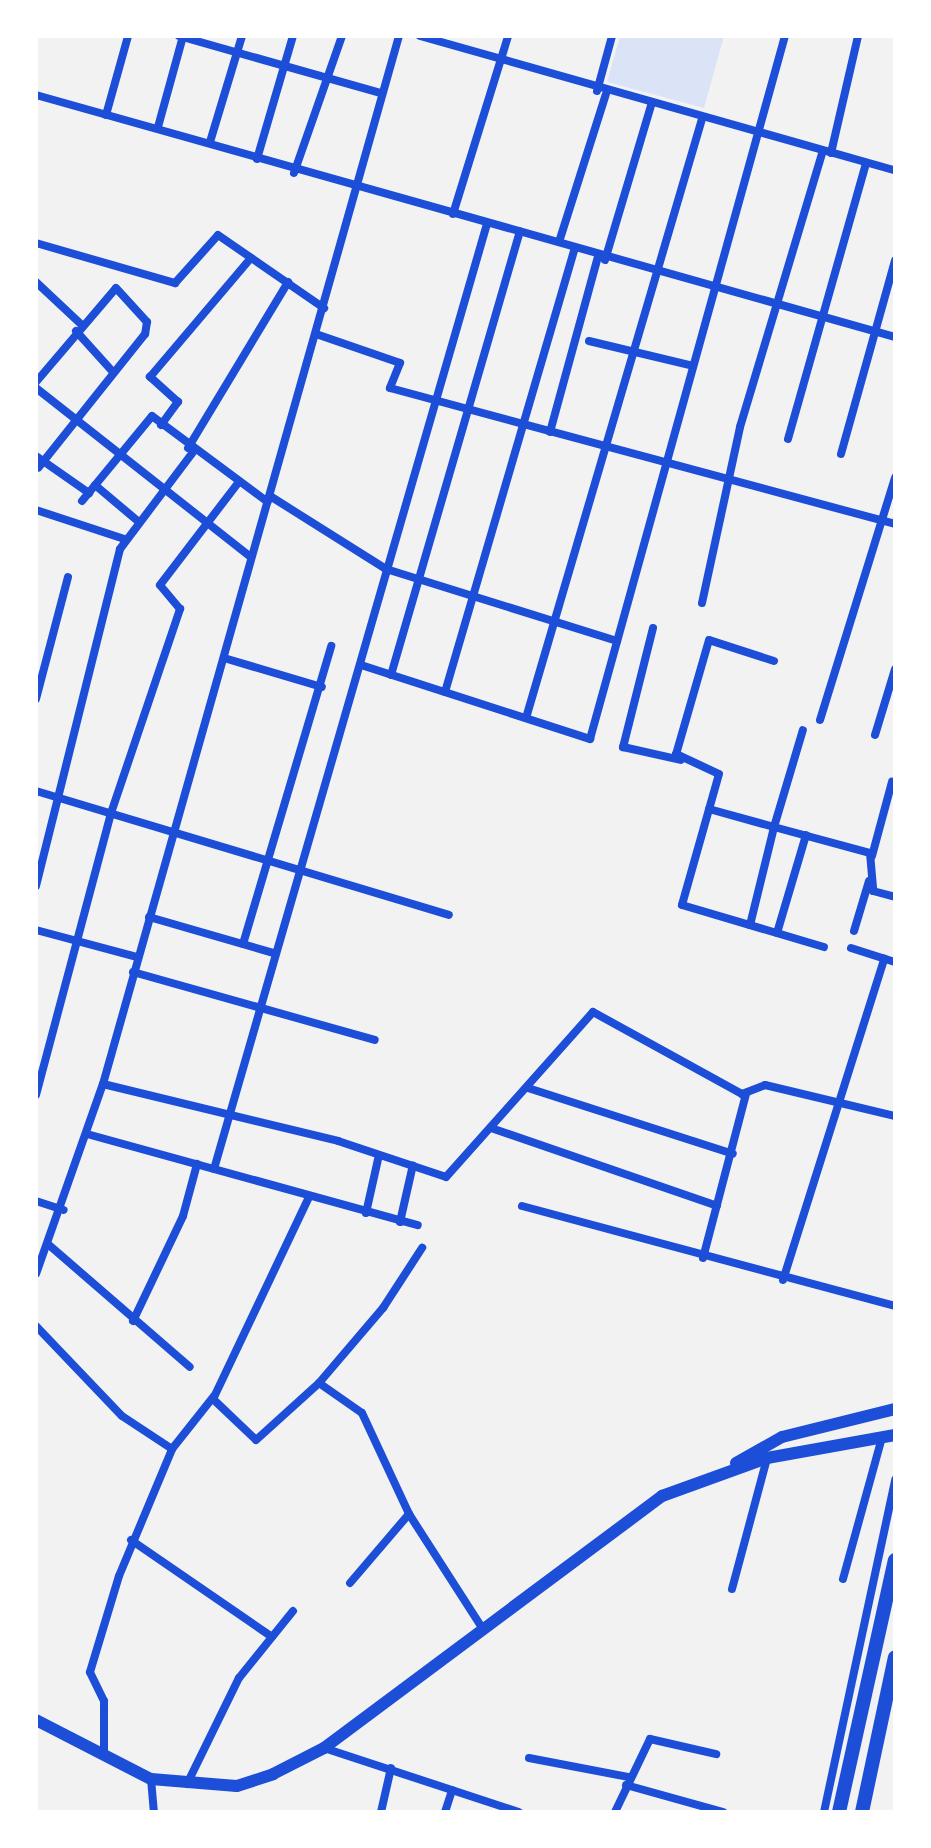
<!DOCTYPE html>
<style>
body{margin:0}
#map{position:relative;width:931px;height:1848px;overflow:hidden;background:#f2f2f2;font-family:"Open Sans",sans-serif}
div>[style]{position:absolute}
.green>*{inset:0;background:#dbe4f7}
.minor>*{height:8px;margin:-4px;padding:0 4px;transform-origin:4px;border-radius:4px;background:#1d4ed8}
.tertiary>*{height:12px;margin:-6px;padding:0 6px;transform-origin:6px;border-radius:6px;background:#1d4ed8}
.secondary>*{height:14px;margin:-7px;padding:0 7px;transform-origin:7px;border-radius:7px;background:#1d4ed8}
span{translate:-50% -50%;white-space:nowrap;text-align:center;line-height:1.15;-webkit-text-stroke:8px #fff;paint-order:stroke}
.frame{position:absolute;inset:0;border:38px solid #fff;pointer-events:none}
</style>
<div id="map">
<div class="green">
<i style="clip-path:polygon(620px 36px,724px 36px,704px 108px,607px 82px)"></i>
</div>
<div class="minor">
<i style="left:179px;top:36px;width:210px;rotate:15.8deg"></i>
<i style="left:420px;top:36px;width:494px;rotate:15.8deg"></i>
<i style="left:597px;top:91px;width:57px;rotate:-74.7deg"></i>
<i style="left:36px;top:95px;width:892px;rotate:15.73deg"></i>
<i style="left:106px;top:115px;width:82px;rotate:-74.4deg"></i>
<i style="left:158px;top:127px;width:94px;rotate:-74.6deg"></i>
<i style="left:210px;top:142px;width:111px;rotate:-73.2deg"></i>
<i style="left:831px;top:153px;width:120px;rotate:-77deg"></i>
<i style="left:257px;top:159px;width:128px;rotate:-73.7deg"></i>
<i style="left:294px;top:173px;width:145px;rotate:-70.7deg"></i>
<i style="left:453px;top:214px;width:186px;rotate:-72.8deg"></i>
<i style="left:559px;top:242px;width:155px;rotate:-72.4deg"></i>
<i style="left:36px;top:243px;width:145px;rotate:16.1deg"></i>
<i style="left:175px;top:283px;width:64px;rotate:-48.1deg"></i>
<i style="left:218px;top:235px;width:129px;rotate:34.6deg"></i>
<i style="left:605px;top:260px;width:161px;rotate:-73.4deg"></i>
<i style="left:36px;top:282px;width:63px;rotate:43.1deg"></i>
<i style="left:76px;top:331px;width:55px;rotate:47.9deg"></i>
<i style="left:316px;top:334px;width:89px;rotate:19deg"></i>
<i style="left:400px;top:363px;width:27px;rotate:112deg"></i>
<i style="left:390px;top:388px;width:523px;rotate:15.07deg"></i>
<i style="left:589px;top:341px;width:107px;rotate:13.5deg"></i>
<i style="left:36px;top:382px;width:123px;rotate:-49.6deg"></i>
<i style="left:116px;top:288px;width:46px;rotate:47.6deg"></i>
<i style="left:147px;top:322px;width:12px;rotate:99deg"></i>
<i style="left:145px;top:334px;width:171px;rotate:128.6deg"></i>
<i style="left:36px;top:388px;width:273px;rotate:38.2deg"></i>
<i style="left:161px;top:425px;width:29px;rotate:-54deg"></i>
<i style="left:178px;top:402px;width:38px;rotate:-138deg"></i>
<i style="left:150px;top:377px;width:156px;rotate:-49.7deg"></i>
<i style="left:550px;top:432px;width:181px;rotate:-74.7deg"></i>
<i style="left:788px;top:439px;width:287px;rotate:-74.2deg"></i>
<i style="left:188px;top:448px;width:194px;rotate:-58.9deg"></i>
<i style="left:841px;top:454px;width:201px;rotate:-74.4deg"></i>
<i style="left:36px;top:456px;width:65px;rotate:34.9deg"></i>
<i style="left:95px;top:485px;width:57px;rotate:40.1deg"></i>
<i style="left:270px;top:496px;width:137px;rotate:32.2deg"></i>
<i style="left:386px;top:569px;width:242px;rotate:17.3deg"></i>
<i style="left:82px;top:501px;width:110px;rotate:-50.5deg"></i>
<i style="left:152px;top:416px;width:144px;rotate:36.6deg"></i>
<i style="left:36px;top:510px;width:93px;rotate:18.2deg"></i>
<i style="left:702px;top:603px;width:180px;rotate:-77.8deg"></i>
<i style="left:740px;top:427px;width:288px;rotate:-73.3deg"></i>
<i style="left:653px;top:628px;width:123px;rotate:104.1deg"></i>
<i style="left:623px;top:747px;width:59px;rotate:12.6deg"></i>
<i style="left:224px;top:658px;width:102px;rotate:16.5deg"></i>
<i style="left:774px;top:661px;width:68px;rotate:-162.1deg"></i>
<i style="left:709px;top:640px;width:119px;rotate:106.1deg"></i>
<i style="left:676px;top:754px;width:47px;rotate:24.9deg"></i>
<i style="left:719px;top:774px;width:136px;rotate:105.8deg"></i>
<i style="left:682px;top:905px;width:148px;rotate:16.5deg"></i>
<i style="left:361px;top:665px;width:241px;rotate:17.9deg"></i>
<i style="left:590px;top:739px;width:730px;rotate:-74.5deg"></i>
<i style="left:391px;top:675px;width:462px;rotate:-73.8deg"></i>
<i style="left:445px;top:692px;width:463px;rotate:-73.7deg"></i>
<i style="left:36px;top:699px;width:126px;rotate:-75.3deg"></i>
<i style="left:526px;top:718px;width:624px;rotate:-73.63deg"></i>
<i style="left:820px;top:720px;width:254px;rotate:-72.8deg"></i>
<i style="left:875px;top:735px;width:69px;rotate:-73.1deg"></i>
<i style="left:36px;top:791px;width:431px;rotate:16.7deg"></i>
<i style="left:709px;top:809px;width:67px;rotate:15.5deg"></i>
<i style="left:774px;top:827px;width:101px;rotate:-73.4deg"></i>
<i style="left:872px;top:856px;width:77px;rotate:-74.9deg"></i>
<i style="left:36px;top:886px;width:347px;rotate:-76deg"></i>
<i style="left:120px;top:549px;width:121px;rotate:-53deg"></i>
<i style="left:149px;top:917px;width:130px;rotate:16.1deg"></i>
<i style="left:750px;top:925px;width:101px;rotate:-76.2deg"></i>
<i style="left:774px;top:827px;width:99px;rotate:15.2deg"></i>
<i style="left:870px;top:853px;width:38px;rotate:85deg"></i>
<i style="left:873px;top:891px;width:23px;rotate:15deg"></i>
<i style="left:36px;top:930px;width:105px;rotate:15deg"></i>
<i style="left:854px;top:931px;width:52px;rotate:-73.3deg"></i>
<i style="left:777px;top:933px;width:102px;rotate:-73.5deg"></i>
<i style="left:243px;top:944px;width:311px;rotate:-73.5deg"></i>
<i style="left:851px;top:948px;width:46px;rotate:17.7deg"></i>
<i style="left:133px;top:972px;width:251px;rotate:15.7deg"></i>
<i style="left:103px;top:1084px;width:242px;rotate:13.6deg"></i>
<i style="left:338px;top:1141px;width:114px;rotate:18.4deg"></i>
<i style="left:446px;top:1177px;width:221px;rotate:-48.3deg"></i>
<i style="left:593px;top:1012px;width:170px;rotate:28.8deg"></i>
<i style="left:742px;top:1094px;width:25px;rotate:-21deg"></i>
<i style="left:765px;top:1085px;width:134px;rotate:13.4deg"></i>
<i style="left:528px;top:1088px;width:215px;rotate:17.8deg"></i>
<i style="left:36px;top:1095px;width:289px;rotate:-75.1deg"></i>
<i style="left:110px;top:816px;width:219px;rotate:-71.3deg"></i>
<i style="left:180px;top:609px;width:31px;rotate:-130deg"></i>
<i style="left:160px;top:585px;width:128px;rotate:-52.6deg"></i>
<i style="left:491px;top:1128px;width:239px;rotate:19deg"></i>
<i style="left:87px;top:1134px;width:343px;rotate:15.4deg"></i>
<i style="left:214px;top:1169px;width:984px;rotate:-73.89deg"></i>
<i style="left:309px;top:1197px;width:224px;rotate:115.4deg"></i>
<i style="left:213px;top:1399px;width:59px;rotate:43.6deg"></i>
<i style="left:256px;top:1440px;width:85px;rotate:-42.1deg"></i>
<i style="left:319px;top:1383px;width:99px;rotate:-49.5deg"></i>
<i style="left:383px;top:1308px;width:72px;rotate:-57deg"></i>
<i style="left:36px;top:1201px;width:29px;rotate:18deg"></i>
<i style="left:522px;top:1206px;width:386px;rotate:15deg"></i>
<i style="left:366px;top:1213px;width:59px;rotate:-77.4deg"></i>
<i style="left:400px;top:1222px;width:58px;rotate:-77.2deg"></i>
<i style="left:49px;top:1245px;width:186px;rotate:40.9deg"></i>
<i style="left:703px;top:1258px;width:170px;rotate:-75.3deg"></i>
<i style="left:36px;top:1274px;width:201px;rotate:-70.6deg"></i>
<i style="left:103px;top:1084px;width:1089px;rotate:-74.23deg"></i>
<i style="left:783px;top:1280px;width:337px;rotate:-72.5deg"></i>
<i style="left:133px;top:1321px;width:116px;rotate:-64.5deg"></i>
<i style="left:183px;top:1216px;width:54px;rotate:-74.9deg"></i>
<i style="left:36px;top:1326px;width:124px;rotate:46.3deg"></i>
<i style="left:122px;top:1416px;width:60px;rotate:33.4deg"></i>
<i style="left:319px;top:1383px;width:52px;rotate:34.9deg"></i>
<i style="left:362px;top:1413px;width:111px;rotate:65deg"></i>
<i style="left:409px;top:1514px;width:133px;rotate:57.3deg"></i>
<i style="left:131px;top:1540px;width:171px;rotate:34.5deg"></i>
<i style="left:843px;top:1579px;width:147px;rotate:-74.6deg"></i>
<i style="left:350px;top:1583px;width:91px;rotate:-49.5deg"></i>
<i style="left:732px;top:1589px;width:136px;rotate:-75deg"></i>
<i style="left:324px;top:1748px;width:205px;rotate:18.2deg"></i>
<i style="left:104px;top:1755px;width:54px;rotate:-90deg"></i>
<i style="left:104px;top:1701px;width:32px;rotate:-116deg"></i>
<i style="left:90px;top:1672px;width:100px;rotate:-73.2deg"></i>
<i style="left:119px;top:1576px;width:138px;rotate:-67.3deg"></i>
<i style="left:172px;top:1449px;width:68px;rotate:-51.6deg"></i>
<i style="left:529px;top:1758px;width:102px;rotate:10.8deg"></i>
<i style="left:151px;top:1779px;width:33px;rotate:85deg"></i>
<i style="left:187px;top:1784px;width:118px;rotate:-63.9deg"></i>
<i style="left:239px;top:1678px;width:86px;rotate:-51.1deg"></i>
<i style="left:626px;top:1785px;width:101px;rotate:15.6deg"></i>
<i style="left:381px;top:1812px;width:45px;rotate:-77.2deg"></i>
<i style="left:445px;top:1812px;width:23px;rotate:-72deg"></i>
<i style="left:615px;top:1812px;width:81px;rotate:-64.4deg"></i>
<i style="left:650px;top:1739px;width:68px;rotate:12.8deg"></i>
<i style="left:824px;top:1812px;width:340px;rotate:-77.9deg"></i>
</div>
<div class="tertiary">
<i style="left:736px;top:1463px;width:53px;rotate:-29.5deg"></i>
<i style="left:782px;top:1437px;width:116px;rotate:-13.9deg"></i>
<i style="left:36px;top:1720px;width:129px;rotate:27.2deg"></i>
<i style="left:151px;top:1779px;width:86px;rotate:4.7deg"></i>
<i style="left:237px;top:1786px;width:38px;rotate:-18deg"></i>
<i style="left:273px;top:1774px;width:57px;rotate:-27deg"></i>
<i style="left:324px;top:1748px;width:422px;rotate:-36.7deg"></i>
<i style="left:662px;top:1496px;width:112px;rotate:-19.9deg"></i>
<i style="left:767px;top:1458px;width:130px;rotate:-10.2deg"></i>
</div>
<div class="secondary">
<i style="left:839px;top:1812px;width:258px;rotate:-77.5deg"></i>
<i style="left:862px;top:1812px;width:158px;rotate:-78deg"></i>
</div>
<div class="frame"></div>
</div>
